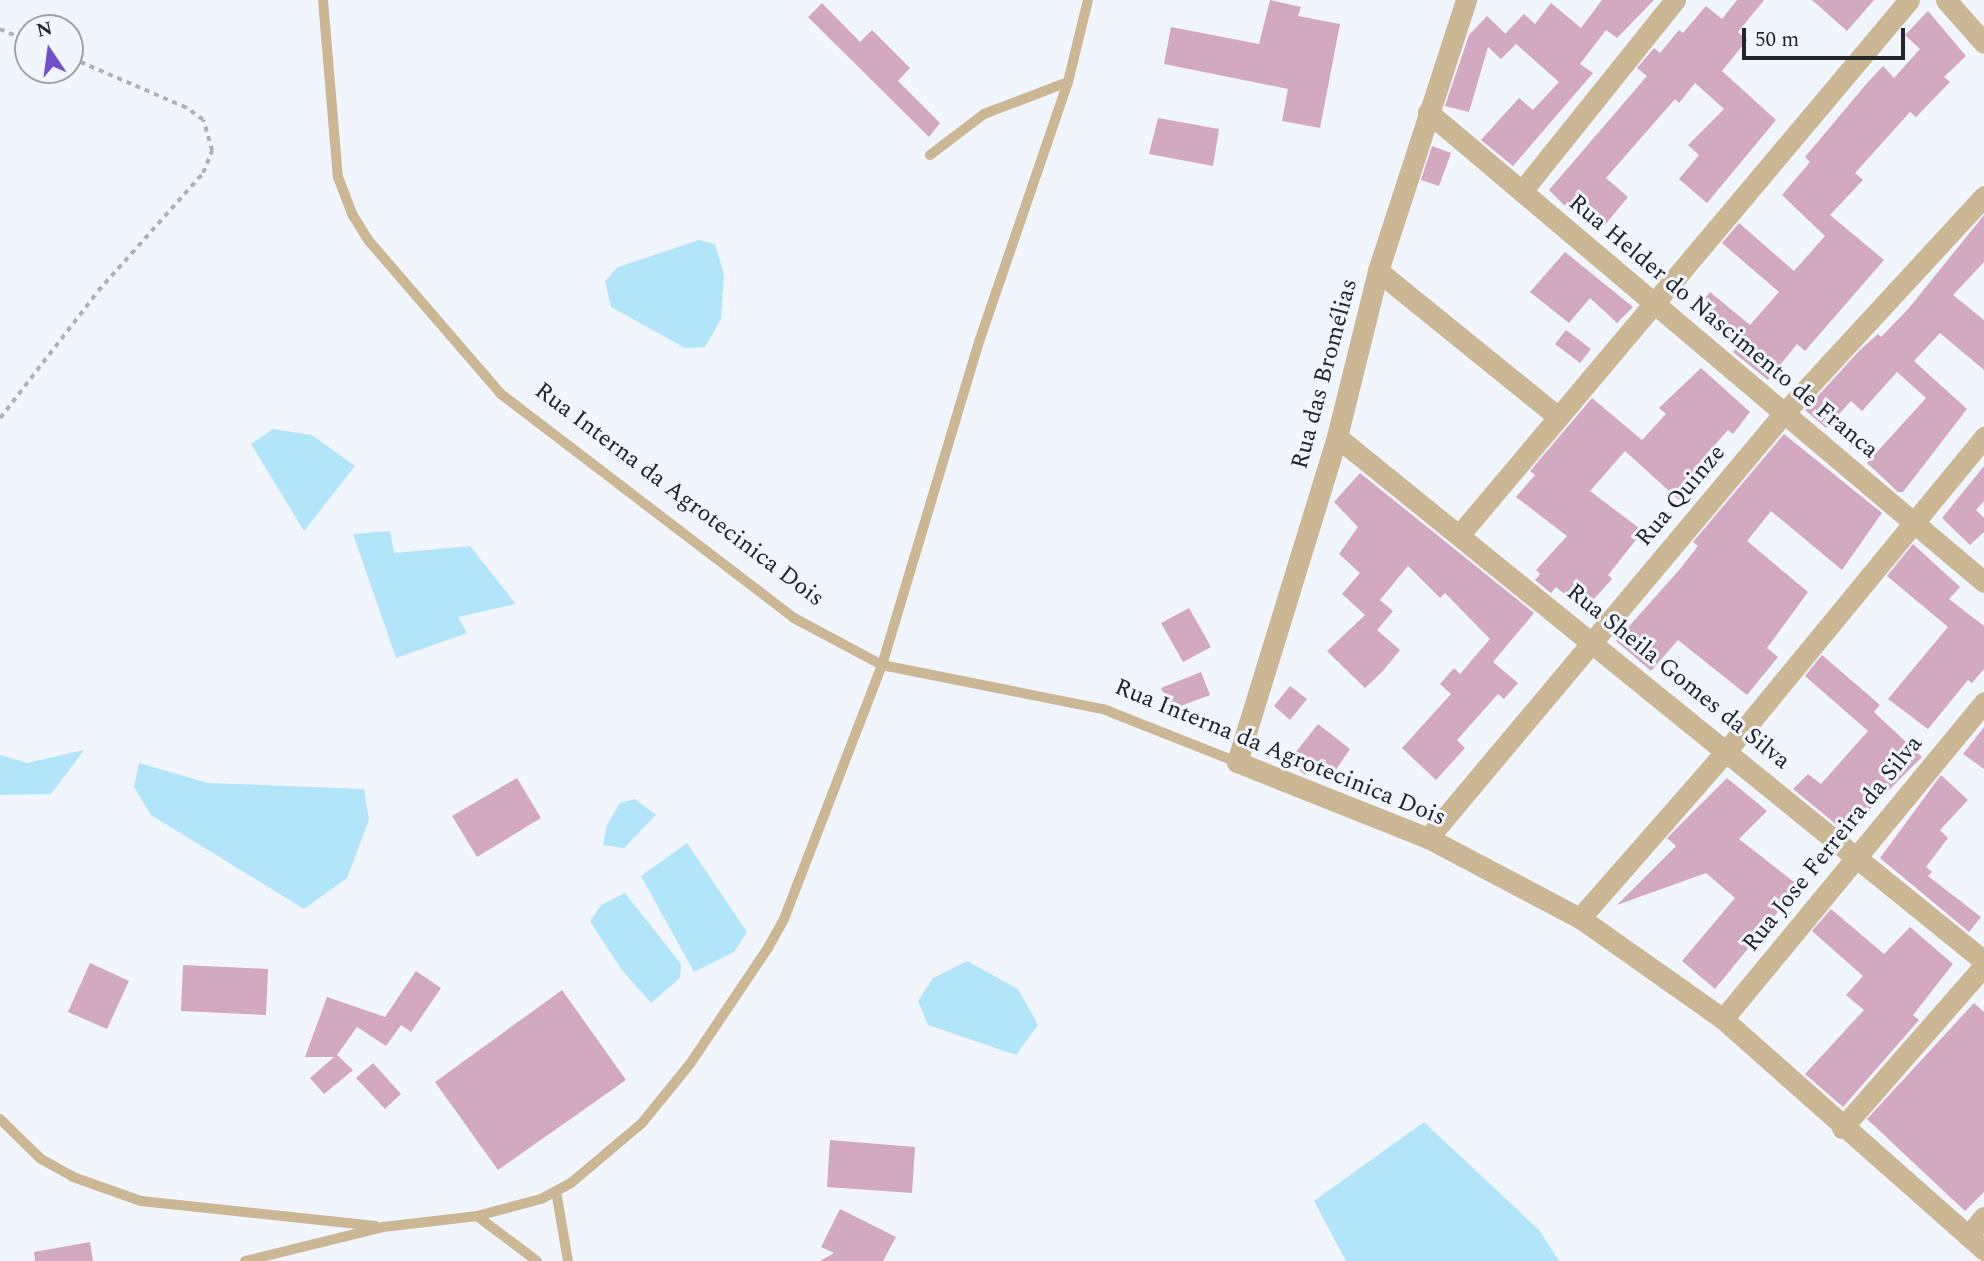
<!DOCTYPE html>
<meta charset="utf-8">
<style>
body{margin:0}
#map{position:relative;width:1984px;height:1261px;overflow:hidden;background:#f1f5fe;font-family:Spectral,serif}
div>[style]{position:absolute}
.water>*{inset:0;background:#b2e4fa}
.building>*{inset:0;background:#d3a8c1}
.path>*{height:3.5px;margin-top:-1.75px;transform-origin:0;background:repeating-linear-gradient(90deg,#aeb1b8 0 5px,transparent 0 10px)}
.service>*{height:10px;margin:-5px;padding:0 5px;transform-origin:5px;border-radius:5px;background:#cbb793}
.minor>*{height:21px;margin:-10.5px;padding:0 10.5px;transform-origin:10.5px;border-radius:10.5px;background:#cbb793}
span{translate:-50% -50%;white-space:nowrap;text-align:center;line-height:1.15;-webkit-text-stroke:6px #f1f5fe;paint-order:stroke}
.street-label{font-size:24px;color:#232529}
.north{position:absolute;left:14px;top:14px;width:70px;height:70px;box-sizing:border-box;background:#f1f5fe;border:2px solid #9fa2a9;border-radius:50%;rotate:347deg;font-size:19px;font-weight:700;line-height:28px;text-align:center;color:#232529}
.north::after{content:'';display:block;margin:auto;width:24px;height:32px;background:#6f51cb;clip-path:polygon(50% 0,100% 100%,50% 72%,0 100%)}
.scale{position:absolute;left:1742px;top:28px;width:163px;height:32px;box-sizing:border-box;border:4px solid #232529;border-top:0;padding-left:9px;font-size:21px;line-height:24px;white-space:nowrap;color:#232529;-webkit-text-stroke:5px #f1f5fe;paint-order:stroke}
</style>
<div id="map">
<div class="water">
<i style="clip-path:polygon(699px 240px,715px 244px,724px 275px,721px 319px,705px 347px,685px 348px,611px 307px,605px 281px,618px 267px)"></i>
<i style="clip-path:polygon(273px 429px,312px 435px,355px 466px,304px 531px,251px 444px)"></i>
<i style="clip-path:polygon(390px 531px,394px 553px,470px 546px,516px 604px,458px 617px,467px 633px,396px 658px,353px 534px)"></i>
<i style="clip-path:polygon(84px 750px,51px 794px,0 795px,0 755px,27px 763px)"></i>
<i style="clip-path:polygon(139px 763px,208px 783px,364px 789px,369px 820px,347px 878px,304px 909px,151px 815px,134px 787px)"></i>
<i style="clip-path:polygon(635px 799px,656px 815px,624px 848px,603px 845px,607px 825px,620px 803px)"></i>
<i style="clip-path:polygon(687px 843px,747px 932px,734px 952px,694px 972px,641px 876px)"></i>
<i style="clip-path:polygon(625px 893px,681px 964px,680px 978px,651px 1003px,621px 969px,590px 921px,601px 905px)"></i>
<i style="clip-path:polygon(967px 961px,1018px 989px,1038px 1025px,1016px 1055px,928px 1025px,918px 1001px,933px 978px)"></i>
<i style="clip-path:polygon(1424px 1122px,1539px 1230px,1559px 1261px,1346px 1261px,1314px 1201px)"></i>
</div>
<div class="building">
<i style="clip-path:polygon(1270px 0,1301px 7px,1298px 16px,1340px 24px,1320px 128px,1282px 121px,1288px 89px,1164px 64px,1171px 27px,1259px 44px)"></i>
<i style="clip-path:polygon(1602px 0,1654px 0,1617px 38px,1606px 30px,1580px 64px,1593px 73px,1513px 166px,1481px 140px,1519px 98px,1533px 110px,1559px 82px,1505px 34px,1524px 14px,1535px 24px,1551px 3px,1581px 28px)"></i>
<i style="clip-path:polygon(1737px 0,1764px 0,1738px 32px,1747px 40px,1722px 71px,1776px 120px,1707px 203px,1679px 179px,1699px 155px,1688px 145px,1724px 109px,1695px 83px,1679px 103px,1675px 99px,1606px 178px,1628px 197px,1604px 226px,1577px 204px,1570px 211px,1549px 190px,1647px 76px,1637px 68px,1654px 48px,1660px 53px,1679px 30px,1683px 33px,1706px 6px,1722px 19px)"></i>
<i style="clip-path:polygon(1812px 0,1874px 0,1847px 31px)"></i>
<i style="clip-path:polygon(822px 3px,860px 42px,872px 30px,910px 68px,898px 81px,940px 123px,929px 137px,808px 17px)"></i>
<i style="clip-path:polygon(1928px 11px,1966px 56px,1944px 77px,1950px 82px,1916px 117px,1910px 112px,1855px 173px,1863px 180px,1830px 215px,1884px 260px,1805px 351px,1797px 344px,1768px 380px,1733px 352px,1738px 346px,1695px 310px,1710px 292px,1750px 325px,1779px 292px,1722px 243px,1739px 223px,1794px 271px,1825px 236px,1782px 195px,1810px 162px,1805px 157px,1868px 82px,1883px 66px,1894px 78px,1920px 49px,1905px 35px)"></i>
<i style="clip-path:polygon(1487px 16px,1516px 44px,1501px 59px,1488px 47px,1469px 112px,1445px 106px,1469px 35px)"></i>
<i style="clip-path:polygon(1158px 118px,1219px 129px,1213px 166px,1149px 154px)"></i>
<i style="clip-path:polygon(1432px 146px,1451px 153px,1439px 186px,1421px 180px)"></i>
<i style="clip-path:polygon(1984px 215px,1984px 262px,1953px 295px,1984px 320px,1984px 370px,1940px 333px,1914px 361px,1967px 409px,1903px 492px,1898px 492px,1867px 463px,1926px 398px,1897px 372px,1862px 411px,1851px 401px,1826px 428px,1805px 410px,1859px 351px,1878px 334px,1881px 337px,1909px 308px)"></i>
<i style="clip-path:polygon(1565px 252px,1633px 307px,1617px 323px,1590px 298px,1569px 323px,1530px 292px)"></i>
<i style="clip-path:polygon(1566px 330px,1591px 349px,1580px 363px,1555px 344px)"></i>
<i style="clip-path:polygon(1701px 368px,1750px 412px,1733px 434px,1728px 430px,1706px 455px,1709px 458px,1679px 500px,1625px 451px,1590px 491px,1643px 531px,1608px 575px,1612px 579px,1584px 610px,1556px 587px,1551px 593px,1535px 580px,1540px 574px,1536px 570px,1567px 536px,1516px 497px,1535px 475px,1530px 471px,1592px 398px,1642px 440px,1666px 414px,1659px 408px)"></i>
<i style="clip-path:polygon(1784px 434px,1882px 513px,1842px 570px,1771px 511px,1747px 541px,1808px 592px,1767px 648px,1778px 657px,1747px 695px,1678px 640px,1651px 671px,1616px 641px,1680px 569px,1698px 546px,1693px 542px)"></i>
<i style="clip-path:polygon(1984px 466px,1984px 501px,1976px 510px,1984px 518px,1984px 532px,1970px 545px,1942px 518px)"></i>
<i style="clip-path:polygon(1360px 473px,1534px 613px,1493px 662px,1518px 683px,1504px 699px,1498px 694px,1457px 740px,1465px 748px,1436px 780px,1402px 748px,1451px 694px,1440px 684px,1454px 668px,1460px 674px,1490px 639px,1445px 593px,1440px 598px,1408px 566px,1380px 600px,1393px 611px,1377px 630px,1400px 650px,1382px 672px,1365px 688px,1327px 651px,1365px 615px,1342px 594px,1360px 573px,1339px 554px,1358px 527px,1334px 502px)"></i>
<i style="clip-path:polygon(1913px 544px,1960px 587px,1949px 599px,1984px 626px,1984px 669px,1972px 683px,1968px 680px,1928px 729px,1888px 699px,1948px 627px,1887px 576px)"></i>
<i style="clip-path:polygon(1189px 608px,1211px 647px,1183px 662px,1161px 623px)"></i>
<i style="clip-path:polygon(1822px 655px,1880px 705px,1874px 712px,1922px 757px,1861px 818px,1855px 813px,1843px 830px,1793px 789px,1808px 774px,1821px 784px,1868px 731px,1805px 676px)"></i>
<i style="clip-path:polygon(1201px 672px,1210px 695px,1170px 710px,1161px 688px)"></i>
<i style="clip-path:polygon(1290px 686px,1307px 699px,1290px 720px,1274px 706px)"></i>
<i style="clip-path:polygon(1318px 724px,1350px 749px,1329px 780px,1313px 768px,1305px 775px,1288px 762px)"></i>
<i style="clip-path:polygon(1984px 727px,1984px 769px,1963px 754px)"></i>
<i style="clip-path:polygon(1941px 775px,1968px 800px,1940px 830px,1948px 838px,1926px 867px,1932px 872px,1928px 876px,1981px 917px,1969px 932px,1880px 858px)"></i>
<i style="clip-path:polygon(517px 778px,541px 818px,477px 857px,452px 816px)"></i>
<i style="clip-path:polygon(1727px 778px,1767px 811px,1739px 839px,1799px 886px,1715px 989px,1682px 961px,1735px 898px,1706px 873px,1617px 905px,1676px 846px,1667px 838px)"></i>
<i style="clip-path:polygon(1831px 909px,1884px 954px,1910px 927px,1953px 964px,1913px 1015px,1919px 1020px,1843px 1107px,1805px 1074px,1864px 1010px,1846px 995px,1863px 976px,1812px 931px)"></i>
<i style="clip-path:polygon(90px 963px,129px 981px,107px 1029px,68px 1012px)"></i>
<i style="clip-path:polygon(183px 965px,268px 969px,266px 1015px,181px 1011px)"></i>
<i style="clip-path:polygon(416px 971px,441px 988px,411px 1032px,401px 1025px,386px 1046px,357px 1027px,337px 1055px,353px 1070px,324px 1094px,310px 1078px,334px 1057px,305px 1057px,327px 997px,385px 1017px)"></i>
<i style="clip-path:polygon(562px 990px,626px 1080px,498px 1170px,435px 1082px)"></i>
<i style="clip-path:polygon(1974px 1003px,1984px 1012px,1984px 1192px,1965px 1211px,1867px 1119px)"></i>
<i style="clip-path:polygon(373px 1063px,401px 1094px,385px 1109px,356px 1078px)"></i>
<i style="clip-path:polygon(830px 1140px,915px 1147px,912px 1193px,827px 1187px)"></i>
<i style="clip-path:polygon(840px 1209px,896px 1237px,883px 1261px,820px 1261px,834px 1253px,821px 1247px)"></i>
<i style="clip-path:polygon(90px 1242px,93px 1261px,35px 1261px,34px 1252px)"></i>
</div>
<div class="path">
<i style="left:0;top:29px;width:30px;rotate:23deg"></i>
<i style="left:0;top:418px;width:160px;rotate:-52.3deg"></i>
<i style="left:98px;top:291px;width:158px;rotate:-48.3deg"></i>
<i style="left:203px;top:173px;width:24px;rotate:-68deg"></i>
<i style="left:212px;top:151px;width:32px;rotate:-106deg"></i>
<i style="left:203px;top:120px;width:21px;rotate:-145deg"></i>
<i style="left:186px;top:108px;width:126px;rotate:-156.7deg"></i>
</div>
<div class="service">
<i style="left:323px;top:0;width:178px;rotate:85.2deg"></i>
<i style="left:338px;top:177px;width:40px;rotate:69deg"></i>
<i style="left:352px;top:214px;width:32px;rotate:58deg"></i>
<i style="left:369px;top:241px;width:202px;rotate:49.2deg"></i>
<i style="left:501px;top:394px;width:369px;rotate:37.4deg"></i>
<i style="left:794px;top:618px;width:100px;rotate:28.1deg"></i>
<i style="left:882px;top:665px;width:225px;rotate:11.3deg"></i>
<i style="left:1103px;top:709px;width:144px;rotate:21.6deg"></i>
<i style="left:930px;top:155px;width:68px;rotate:-37.2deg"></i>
<i style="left:984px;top:114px;width:90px;rotate:-20.9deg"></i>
<i style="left:0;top:1119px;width:57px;rotate:44.3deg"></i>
<i style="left:41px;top:1159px;width:37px;rotate:29deg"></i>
<i style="left:73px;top:1177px;width:72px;rotate:19.4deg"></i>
<i style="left:141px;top:1201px;width:236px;rotate:6.1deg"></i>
<i style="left:556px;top:1191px;width:71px;rotate:80.3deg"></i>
<i style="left:477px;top:1216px;width:75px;rotate:36.9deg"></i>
<i style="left:245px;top:1261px;width:142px;rotate:-13.8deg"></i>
<i style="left:383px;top:1227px;width:95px;rotate:-6.7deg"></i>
<i style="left:477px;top:1216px;width:66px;rotate:-14.9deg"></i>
<i style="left:541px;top:1199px;width:34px;rotate:-28deg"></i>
<i style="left:571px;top:1183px;width:93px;rotate:-40.2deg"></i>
<i style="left:642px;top:1123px;width:76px;rotate:-50.9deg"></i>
<i style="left:690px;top:1064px;width:140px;rotate:-56.1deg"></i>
<i style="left:768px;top:948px;width:33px;rotate:-61deg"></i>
<i style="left:784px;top:919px;width:272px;rotate:-68.9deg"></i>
<i style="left:882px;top:665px;width:340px;rotate:-73.3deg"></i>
<i style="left:980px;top:339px;width:272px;rotate:-71.1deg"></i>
<i style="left:1068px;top:82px;width:84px;rotate:-76.3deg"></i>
</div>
<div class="minor">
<i style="left:1466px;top:0;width:285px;rotate:108deg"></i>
<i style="left:1378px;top:271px;width:171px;rotate:103.9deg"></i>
<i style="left:1337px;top:437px;width:340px;rotate:107.1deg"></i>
<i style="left:1237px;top:762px;width:206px;rotate:21.7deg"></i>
<i style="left:1428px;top:838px;width:172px;rotate:27.8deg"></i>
<i style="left:1580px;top:918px;width:175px;rotate:35.2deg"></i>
<i style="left:1723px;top:1019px;width:349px;rotate:41.5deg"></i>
<i style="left:1946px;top:0;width:57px;rotate:48.5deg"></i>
<i style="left:1428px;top:112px;width:728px;rotate:40.21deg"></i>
<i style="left:1522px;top:191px;width:245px;rotate:-51.3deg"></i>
<i style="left:1378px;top:271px;width:229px;rotate:39deg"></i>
<i style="left:1337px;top:437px;width:833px;rotate:39deg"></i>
<i style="left:1461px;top:533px;width:696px;rotate:-49.95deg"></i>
<i style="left:1428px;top:838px;width:556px;rotate:-50.04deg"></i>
<i style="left:1785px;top:412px;width:294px;rotate:-47.3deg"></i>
<i style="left:1580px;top:918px;width:225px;rotate:-48.8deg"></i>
<i style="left:1728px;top:749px;width:404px;rotate:-50.6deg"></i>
<i style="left:1723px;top:1019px;width:411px;rotate:-50.5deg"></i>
<i style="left:1842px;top:1128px;width:215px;rotate:-48.8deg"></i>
<i style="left:1968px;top:1236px;width:25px;rotate:-50deg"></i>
</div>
<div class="street-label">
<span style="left:1723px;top:327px;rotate:40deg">Rua Helder do Nascimento de Franca</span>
<span style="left:1325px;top:374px;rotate:-75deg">Rua das Bromélias</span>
<span style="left:679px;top:495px;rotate:37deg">Rua Interna da Agrotecinica Dois</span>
<span style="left:1681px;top:496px;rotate:-50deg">Rua Quinze</span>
<span style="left:1678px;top:677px;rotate:39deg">Rua Sheila Gomes da Silva</span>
<span style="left:1280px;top:753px;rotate:22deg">Rua Interna da Agrotecinica Dois</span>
<span style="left:1833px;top:844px;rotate:-51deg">Rua Jose Ferreira da Silva</span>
</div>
<div class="north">N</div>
<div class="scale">50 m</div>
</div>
